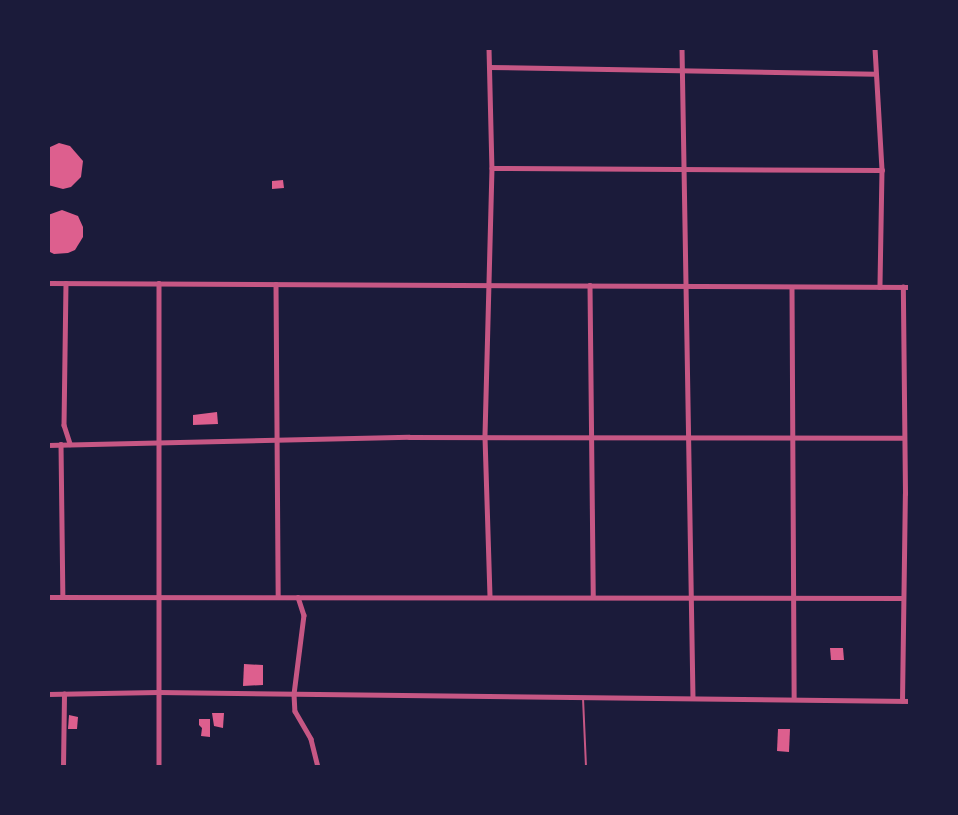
<!DOCTYPE html>
<style>
body{margin:0}
#map{position:relative;width:958px;height:815px;overflow:hidden;background:#1b1b3a;font-family:Figtree,sans-serif}
div>[style]{position:absolute}
.building>*{inset:0;background:#dd5f8e}
.service>*{height:2px;margin:-1px;padding:0 1px;transform-origin:1px;border-radius:1px;background:#c65784}
.minor>*{height:4.5px;margin:-2.25px;padding:0 2.25px;transform-origin:2.25px;border-radius:2.25px;background:#c65784}
span{translate:-50% -50%;white-space:nowrap;text-align:center;line-height:1.15;-webkit-text-stroke:4.5px #1b1b3a;paint-order:stroke}
.frame{position:absolute;inset:0;border:50px solid #1b1b3a;pointer-events:none}
</style>
<div id="map">
<div class="building">
<i style="clip-path:polygon(59px 143px,70px 146px,83px 161px,81px 177px,71px 187px,63px 189px,48px 185px,48px 148px)"></i>
<i style="clip-path:polygon(283px 180px,284px 188px,272px 189px,272px 181px)"></i>
<i style="clip-path:polygon(62px 210px,78px 216px,83px 227px,83px 237px,75px 250px,68px 253px,54px 254px,48px 251px,48px 215px)"></i>
<i style="clip-path:polygon(217px 412px,218px 424px,193px 425px,193px 415px)"></i>
<i style="clip-path:polygon(830px 648px,843px 648px,844px 660px,831px 660px)"></i>
<i style="clip-path:polygon(244px 664px,263px 665px,263px 685px,243px 686px)"></i>
<i style="clip-path:polygon(212px 713px,224px 713px,223px 728px,214px 726px)"></i>
<i style="clip-path:polygon(69px 715px,78px 717px,77px 729px,68px 729px)"></i>
<i style="clip-path:polygon(199px 719px,210px 719px,210px 737px,201px 736px,202px 728px,199px 725px)"></i>
<i style="clip-path:polygon(778px 729px,790px 729px,789px 752px,777px 751px)"></i>
</div>
<div class="service">
<i style="left:583px;top:698px;width:69px;rotate:87.5deg"></i>
</div>
<div class="minor">
<i style="left:489px;top:48px;width:120px;rotate:88.6deg"></i>
<i style="left:492px;top:168px;width:269px;rotate:91.5deg"></i>
<i style="left:485px;top:437px;width:160px;rotate:88.2deg"></i>
<i style="left:682px;top:48px;width:650px;rotate:89.03deg"></i>
<i style="left:875px;top:48px;width:122px;rotate:86.7deg"></i>
<i style="left:882px;top:170px;width:117px;rotate:91deg"></i>
<i style="left:489px;top:67px;width:386px;rotate:1deg"></i>
<i style="left:492px;top:168px;width:390px;rotate:0.3deg"></i>
<i style="left:48px;top:283px;width:862px;rotate:0.27deg"></i>
<i style="left:66px;top:283px;width:142px;rotate:90.8deg"></i>
<i style="left:64px;top:425px;width:20px;rotate:72deg"></i>
<i style="left:159px;top:283px;width:484px;rotate:90deg"></i>
<i style="left:276px;top:284px;width:313px;rotate:89.6deg"></i>
<i style="left:590px;top:285px;width:312px;rotate:89.4deg"></i>
<i style="left:792px;top:287px;width:412px;rotate:89.7deg"></i>
<i style="left:61px;top:444px;width:153px;rotate:89.3deg"></i>
<i style="left:48px;top:445px;width:361px;rotate:-1.3deg"></i>
<i style="left:409px;top:437px;width:495px;rotate:0.1deg"></i>
<i style="left:48px;top:597px;width:855px;rotate:0.07deg"></i>
<i style="left:298px;top:597px;width:19px;rotate:72deg"></i>
<i style="left:304px;top:615px;width:80px;rotate:97.2deg"></i>
<i style="left:294px;top:694px;width:17px;rotate:87deg"></i>
<i style="left:295px;top:711px;width:32px;rotate:60deg"></i>
<i style="left:311px;top:739px;width:29px;rotate:76deg"></i>
<i style="left:48px;top:694px;width:110px;rotate:-1deg"></i>
<i style="left:158px;top:692px;width:752px;rotate:0.69deg"></i>
<i style="left:902px;top:701px;width:207px;rotate:-89.2deg"></i>
<i style="left:905px;top:494px;width:207px;rotate:-90.6deg"></i>
<i style="left:63px;top:767px;width:73px;rotate:-89.2deg"></i>
</div>
<div class="frame"></div>
</div>
